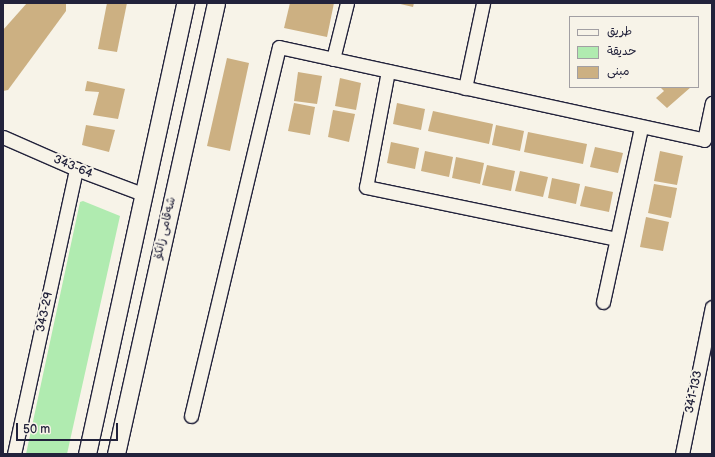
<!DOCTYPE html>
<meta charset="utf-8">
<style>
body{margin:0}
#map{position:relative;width:715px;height:457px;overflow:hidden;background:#f7f3e8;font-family:"Balsamiq Sans","Playpen Sans Arabic",sans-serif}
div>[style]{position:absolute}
.green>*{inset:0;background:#b0ebb0}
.building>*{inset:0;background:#ccb082}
.roads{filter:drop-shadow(1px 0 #22223b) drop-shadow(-1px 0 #22223b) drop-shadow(0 1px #22223b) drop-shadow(0 -1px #22223b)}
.minor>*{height:13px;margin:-6.5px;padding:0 6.5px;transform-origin:6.5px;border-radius:6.5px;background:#f7f3e8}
.major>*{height:17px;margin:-8.5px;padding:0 8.5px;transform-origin:8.5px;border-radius:8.5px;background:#f7f3e8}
span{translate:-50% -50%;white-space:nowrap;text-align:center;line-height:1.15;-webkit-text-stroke:4px #f7f3e8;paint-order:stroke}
.street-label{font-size:12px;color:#22223b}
.frame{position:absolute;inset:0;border:4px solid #22223b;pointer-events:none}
.legend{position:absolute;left:569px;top:16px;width:130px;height:72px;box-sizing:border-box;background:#f7f3e8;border:1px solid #a29fa3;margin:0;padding:5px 7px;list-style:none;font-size:12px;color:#22223b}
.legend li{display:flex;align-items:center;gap:8px;height:20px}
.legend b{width:20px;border:1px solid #a29fa3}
.scale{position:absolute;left:16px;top:423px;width:102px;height:18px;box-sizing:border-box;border:2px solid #22223b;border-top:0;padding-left:5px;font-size:12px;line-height:14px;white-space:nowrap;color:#22223b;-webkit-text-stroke:3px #f7f3e8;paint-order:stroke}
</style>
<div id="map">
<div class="green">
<i style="clip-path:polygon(83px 201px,120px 216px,67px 454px,26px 454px,80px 202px)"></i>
</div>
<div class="building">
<i style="clip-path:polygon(27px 3px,66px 3px,66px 11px,8px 90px,3px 91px,3px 30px)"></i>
<i style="clip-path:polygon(107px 3px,127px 3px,117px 52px,98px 49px)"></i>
<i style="clip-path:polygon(290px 3px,334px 3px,327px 37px,284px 28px)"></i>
<i style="clip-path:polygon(396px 3px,414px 3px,413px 7px)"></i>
<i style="clip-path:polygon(227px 58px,249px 63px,230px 151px,207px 146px)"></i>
<i style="clip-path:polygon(298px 72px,322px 76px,317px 104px,294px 101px)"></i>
<i style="clip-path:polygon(340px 78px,361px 83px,356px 110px,335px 106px)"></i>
<i style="clip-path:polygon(87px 81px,125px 89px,118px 119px,93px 115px,99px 92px,85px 91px)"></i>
<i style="clip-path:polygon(660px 87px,691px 87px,667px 108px,656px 98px,664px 91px)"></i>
<i style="clip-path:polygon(294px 103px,315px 107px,310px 135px,288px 131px)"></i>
<i style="clip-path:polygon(397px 103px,425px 109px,421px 130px,393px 124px)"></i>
<i style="clip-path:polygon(333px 110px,355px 114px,349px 142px,328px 137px)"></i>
<i style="clip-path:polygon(433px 111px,493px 124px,489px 144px,428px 131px)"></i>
<i style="clip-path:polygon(86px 125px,115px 130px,109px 152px,82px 145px)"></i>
<i style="clip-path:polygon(496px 125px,524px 131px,520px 151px,492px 145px)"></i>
<i style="clip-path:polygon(528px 132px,587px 144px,583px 164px,524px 152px)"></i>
<i style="clip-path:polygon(391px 142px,419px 148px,415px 169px,387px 163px)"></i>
<i style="clip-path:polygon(595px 147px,623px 153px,618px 173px,590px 167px)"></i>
<i style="clip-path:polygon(425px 151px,453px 157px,449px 177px,421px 171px)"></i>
<i style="clip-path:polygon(660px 151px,683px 156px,677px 185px,654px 181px)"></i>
<i style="clip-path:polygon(456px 157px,484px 163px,480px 184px,452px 178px)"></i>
<i style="clip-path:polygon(487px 165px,515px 171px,511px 191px,482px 185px)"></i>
<i style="clip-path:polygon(520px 171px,548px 177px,543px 197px,515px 191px)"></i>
<i style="clip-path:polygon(552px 178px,580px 184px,576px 204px,548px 198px)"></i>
<i style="clip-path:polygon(654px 184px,677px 188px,671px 218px,648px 213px)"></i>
<i style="clip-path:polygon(585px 186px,613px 192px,609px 212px,580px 206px)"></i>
<i style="clip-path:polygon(646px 217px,669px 222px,663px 251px,640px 247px)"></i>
</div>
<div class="roads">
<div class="minor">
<i style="left:333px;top:59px;width:58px;rotate:-76deg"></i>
<i style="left:388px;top:71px;width:118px;rotate:100.7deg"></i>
<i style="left:366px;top:187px;width:255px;rotate:11.7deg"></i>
<i style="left:465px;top:88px;width:87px;rotate:-78deg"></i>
<i style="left:3px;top:137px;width:80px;rotate:23.7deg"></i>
<i style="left:76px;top:169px;width:74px;rotate:20.6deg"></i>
<i style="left:603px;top:302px;width:179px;rotate:-77.7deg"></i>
<i style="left:191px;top:416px;width:379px;rotate:-76.6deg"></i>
<i style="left:279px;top:47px;width:435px;rotate:12.3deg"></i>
<i style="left:704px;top:140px;width:38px;rotate:-78deg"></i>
<i style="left:14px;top:454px;width:292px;rotate:-77.7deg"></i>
<i style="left:682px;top:454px;width:150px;rotate:-78.5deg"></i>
</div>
<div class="major">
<i style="left:87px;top:454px;width:462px;rotate:-77.7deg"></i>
<i style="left:116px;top:454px;width:462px;rotate:-77.5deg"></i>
</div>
</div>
<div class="street-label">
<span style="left:73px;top:167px;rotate:23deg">343-64</span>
<span style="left:165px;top:228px;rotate:-77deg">شەقامی زانکۆ</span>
<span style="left:45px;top:312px;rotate:-78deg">343-29</span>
<span style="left:694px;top:392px;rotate:-78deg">341-133</span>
</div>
<div class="frame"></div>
<ul class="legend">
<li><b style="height:5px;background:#f7f3e8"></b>طريق</li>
<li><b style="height:11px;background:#b0ebb0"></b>حديقة</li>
<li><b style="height:11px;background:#ccb082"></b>مبنى</li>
</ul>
<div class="scale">50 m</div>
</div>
